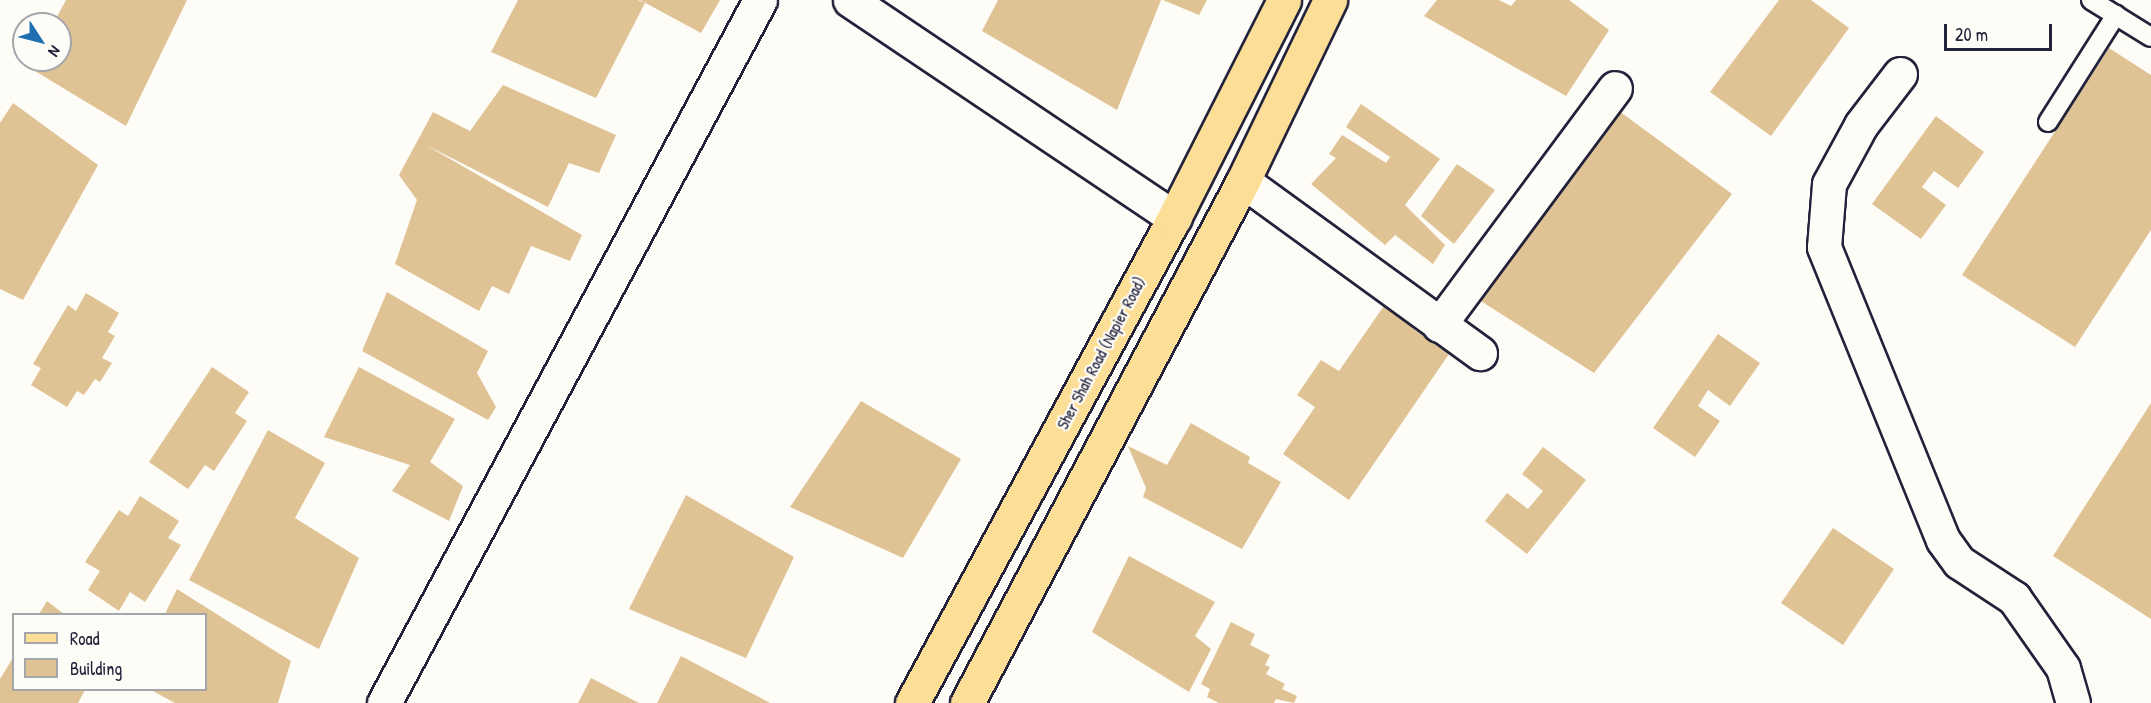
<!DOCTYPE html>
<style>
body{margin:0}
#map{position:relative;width:2151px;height:703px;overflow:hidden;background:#fdfcf7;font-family:"Patrick Hand",sans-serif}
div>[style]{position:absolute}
.building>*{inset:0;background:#e0c394}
.roads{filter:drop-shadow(2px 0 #22223b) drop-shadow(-2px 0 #22223b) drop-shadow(0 2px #22223b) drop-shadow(0 -2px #22223b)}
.service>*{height:18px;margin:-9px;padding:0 9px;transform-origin:9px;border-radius:9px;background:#fdfcf7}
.minor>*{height:33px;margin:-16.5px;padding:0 16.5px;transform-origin:16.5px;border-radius:16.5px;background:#fdfcf7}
.primary>*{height:33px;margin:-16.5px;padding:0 16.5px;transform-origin:16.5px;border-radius:16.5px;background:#fdde96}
span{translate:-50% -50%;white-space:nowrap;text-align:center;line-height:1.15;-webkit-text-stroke:4.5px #fdfcf7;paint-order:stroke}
.street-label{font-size:16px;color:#22223b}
.legend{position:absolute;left:12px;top:613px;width:195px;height:78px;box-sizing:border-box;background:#fdfcf7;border:2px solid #a5a5ac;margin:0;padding:8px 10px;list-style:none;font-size:18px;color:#22223b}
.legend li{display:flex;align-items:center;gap:12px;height:30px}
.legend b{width:30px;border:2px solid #a5a5ac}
.north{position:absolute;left:12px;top:12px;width:60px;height:60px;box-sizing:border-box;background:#fdfcf7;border:2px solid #a5a5ac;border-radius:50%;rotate:126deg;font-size:16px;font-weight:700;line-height:24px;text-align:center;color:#22223b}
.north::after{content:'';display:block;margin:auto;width:21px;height:27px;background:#1f6fb2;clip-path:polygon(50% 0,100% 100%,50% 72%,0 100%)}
.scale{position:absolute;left:1944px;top:24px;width:108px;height:27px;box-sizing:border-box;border:3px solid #22223b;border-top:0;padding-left:8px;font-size:18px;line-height:21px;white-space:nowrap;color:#22223b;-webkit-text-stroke:4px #fdfcf7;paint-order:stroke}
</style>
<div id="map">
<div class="building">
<i style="clip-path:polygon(66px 0,187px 0,126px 126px,30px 68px,34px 60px,60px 60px,60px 24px,53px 24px)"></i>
<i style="clip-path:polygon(518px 0,638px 0,645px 3px,596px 98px,491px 52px)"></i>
<i style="clip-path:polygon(640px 0,720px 0,701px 33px)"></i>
<i style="clip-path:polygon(998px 0,1161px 0,1117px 110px,982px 31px)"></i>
<i style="clip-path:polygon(1163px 0,1207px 0,1199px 15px)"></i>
<i style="clip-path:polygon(1437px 0,1499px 0,1511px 6px,1516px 0,1569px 0,1609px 30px,1566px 96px,1424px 16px)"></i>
<i style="clip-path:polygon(1779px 0,1811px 0,1849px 28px,1771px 136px,1710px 92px)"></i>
<i style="clip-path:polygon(2109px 48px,2151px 75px,2151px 230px,2075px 347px,1962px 275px)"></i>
<i style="clip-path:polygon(503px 85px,616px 135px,599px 173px,569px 163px,548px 207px,426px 145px,582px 235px,570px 261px,531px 246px,509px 294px,492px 286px,479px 311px,395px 264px,417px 200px,399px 175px,433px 112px,470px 131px)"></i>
<i style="clip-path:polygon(13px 103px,98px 165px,23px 300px,0 289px,0 123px)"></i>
<i style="clip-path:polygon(1361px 104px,1440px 159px,1405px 205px,1445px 245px,1433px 264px,1395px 235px,1385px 245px,1311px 184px,1336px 158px,1329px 154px,1342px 135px,1386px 163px,1390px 157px,1346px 127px)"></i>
<i style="clip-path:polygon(1615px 108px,1732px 194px,1594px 373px,1476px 298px)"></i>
<i style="clip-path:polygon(1936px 116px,1984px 152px,1958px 188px,1934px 171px,1922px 187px,1946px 205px,1921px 239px,1872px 204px)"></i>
<i style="clip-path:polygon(1457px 164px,1495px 190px,1454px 244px,1421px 216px)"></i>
<i style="clip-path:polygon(387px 292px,488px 351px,477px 373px,496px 407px,488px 420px,362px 351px)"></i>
<i style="clip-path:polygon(86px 293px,119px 313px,108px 332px,115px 336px,102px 358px,112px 363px,100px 382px,95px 379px,84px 395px,77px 391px,67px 407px,31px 385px,41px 368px,33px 364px,68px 305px,76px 311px)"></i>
<i style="clip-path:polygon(1388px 300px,1418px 321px,1412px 328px,1449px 354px,1349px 500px,1283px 454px,1315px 407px,1297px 395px,1321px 360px,1339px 371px)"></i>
<i style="clip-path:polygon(1718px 334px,1760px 363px,1730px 406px,1708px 390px,1698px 406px,1720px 421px,1695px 457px,1653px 428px)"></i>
<i style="clip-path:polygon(212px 367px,249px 392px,235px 413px,247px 421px,214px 471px,205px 465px,188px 489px,149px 462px)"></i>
<i style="clip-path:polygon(359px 367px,455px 419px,430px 462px,463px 486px,449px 521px,392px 491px,410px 465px,324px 437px)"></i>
<i style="clip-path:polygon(861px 401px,961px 459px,903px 558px,790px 507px)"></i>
<i style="clip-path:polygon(2151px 403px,2151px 619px,2053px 556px)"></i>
<i style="clip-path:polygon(1191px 423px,1250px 457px,1248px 463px,1281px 482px,1242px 549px,1143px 497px,1146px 488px,1128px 446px,1167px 465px)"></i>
<i style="clip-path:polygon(268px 430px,325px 463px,295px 518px,359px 558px,319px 649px,189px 580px)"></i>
<i style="clip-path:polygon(1543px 447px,1586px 480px,1527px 554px,1485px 521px,1507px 493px,1528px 509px,1543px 491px,1522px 474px)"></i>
<i style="clip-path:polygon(686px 495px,794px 557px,746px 658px,629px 609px)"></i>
<i style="clip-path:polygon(140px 496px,179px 521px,168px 538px,181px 545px,145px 602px,130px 592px,119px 611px,88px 590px,100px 571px,85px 562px,119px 510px,128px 516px)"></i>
<i style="clip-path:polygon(1833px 528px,1894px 569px,1843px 645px,1781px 603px)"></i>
<i style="clip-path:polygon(1129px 556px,1215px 602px,1195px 636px,1211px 649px,1189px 692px,1092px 632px)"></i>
<i style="clip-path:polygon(177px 589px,291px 661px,278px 703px,175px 703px,151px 690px,206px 690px,206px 614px,165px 614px)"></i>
<i style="clip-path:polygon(47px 601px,64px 614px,39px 614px)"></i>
<i style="clip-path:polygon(1231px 622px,1255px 634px,1250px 645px,1270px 655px,1265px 665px,1270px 667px,1266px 674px,1285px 684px,1282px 689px,1297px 696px,1294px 703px,1276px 699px,1274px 703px,1219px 703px,1207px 697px,1210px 689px,1201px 684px)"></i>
<i style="clip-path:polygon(14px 656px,14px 690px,85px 690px,78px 703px,0 703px,0 679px)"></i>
<i style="clip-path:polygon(681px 656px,770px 703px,657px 703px)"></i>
<i style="clip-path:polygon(591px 678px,639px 703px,578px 703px)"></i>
</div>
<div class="roads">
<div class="service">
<i style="left:2091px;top:0;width:70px;rotate:31.7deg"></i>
<i style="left:2048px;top:122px;width:127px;rotate:-57.6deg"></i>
</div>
<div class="minor">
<i style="left:850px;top:0;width:391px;rotate:33.9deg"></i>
<i style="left:1900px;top:74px;width:64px;rotate:127.4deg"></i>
<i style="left:1861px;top:125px;width:67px;rotate:118.5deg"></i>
<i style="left:1829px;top:184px;width:63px;rotate:94.5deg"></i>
<i style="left:1824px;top:247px;width:316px;rotate:67.9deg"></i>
<i style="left:1943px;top:540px;width:27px;rotate:54deg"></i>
<i style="left:1959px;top:562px;width:66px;rotate:33.2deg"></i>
<i style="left:2014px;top:598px;width:85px;rotate:55deg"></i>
<i style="left:2063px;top:668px;width:36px;rotate:74deg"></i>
<i style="left:1243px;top:181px;width:293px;rotate:36deg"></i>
<i style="left:1439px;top:325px;width:295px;rotate:-53.4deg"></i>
<i style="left:384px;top:703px;width:797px;rotate:-61.86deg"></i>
</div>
<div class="primary">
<i style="left:912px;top:703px;width:551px;rotate:-61.62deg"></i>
<i style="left:1174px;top:218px;width:244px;rotate:-63.2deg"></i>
<i style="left:967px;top:703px;width:590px;rotate:-62.13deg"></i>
<i style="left:1243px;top:181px;width:201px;rotate:-64.3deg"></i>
</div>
</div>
<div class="street-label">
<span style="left:1101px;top:353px;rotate:-62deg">Sher Shah Road (Napier Road)</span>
</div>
<ul class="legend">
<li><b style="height:8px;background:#fdde96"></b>Road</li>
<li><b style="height:16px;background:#e0c394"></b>Building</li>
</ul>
<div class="north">N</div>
<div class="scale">20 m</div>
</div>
